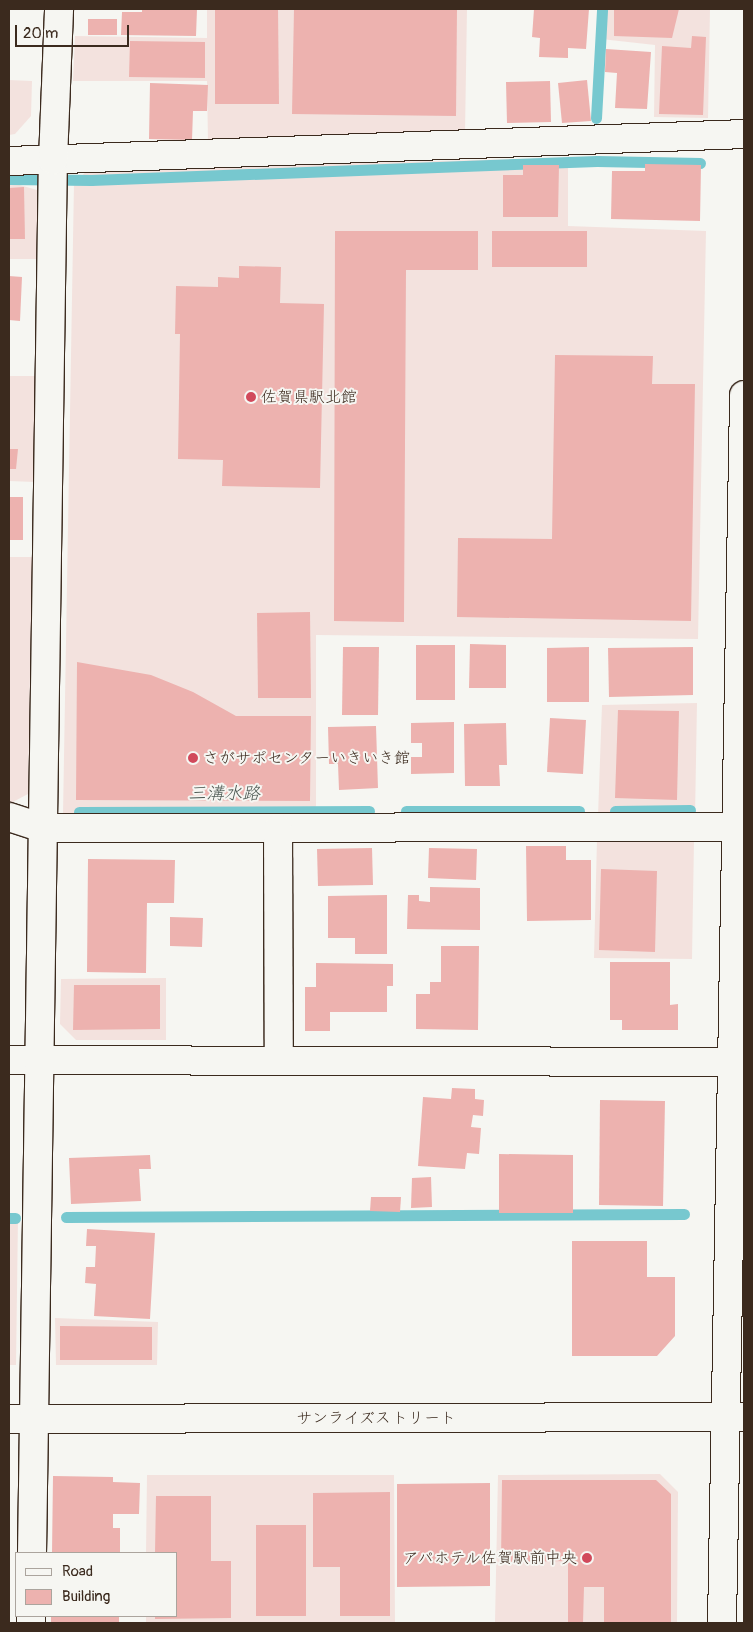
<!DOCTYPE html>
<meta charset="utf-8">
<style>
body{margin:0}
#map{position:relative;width:753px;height:1632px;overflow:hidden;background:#f6f6f2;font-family:Pangolin,"Klee One",sans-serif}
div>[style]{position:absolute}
.built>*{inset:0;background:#f3e2de}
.stream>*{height:11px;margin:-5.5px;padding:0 5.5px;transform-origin:5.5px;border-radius:5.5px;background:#77c8cf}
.building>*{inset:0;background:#edb2af}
.roads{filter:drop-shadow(1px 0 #3b2a1e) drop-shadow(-1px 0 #3b2a1e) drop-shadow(0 1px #3b2a1e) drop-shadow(0 -1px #3b2a1e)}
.minor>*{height:28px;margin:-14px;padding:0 14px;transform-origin:14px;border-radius:14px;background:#f6f6f2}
.dots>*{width:14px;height:14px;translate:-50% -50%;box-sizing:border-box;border:2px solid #f6f6f2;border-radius:50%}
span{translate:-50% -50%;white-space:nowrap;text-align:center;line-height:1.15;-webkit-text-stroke:4px #f6f6f2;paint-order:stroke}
.poi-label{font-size:16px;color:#3b2a1e}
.left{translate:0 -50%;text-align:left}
.right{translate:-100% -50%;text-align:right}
.street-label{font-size:16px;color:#3b2a1e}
.water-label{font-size:18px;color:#4d5953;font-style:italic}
.frame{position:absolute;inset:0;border:10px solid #3b2a1e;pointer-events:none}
.legend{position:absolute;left:15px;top:1552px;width:162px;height:65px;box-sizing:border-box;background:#f6f6f2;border:1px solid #aba49d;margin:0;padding:6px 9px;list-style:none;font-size:15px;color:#3b2a1e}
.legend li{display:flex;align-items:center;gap:10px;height:25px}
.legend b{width:25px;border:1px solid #aba49d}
.scale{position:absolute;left:15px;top:25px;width:114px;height:22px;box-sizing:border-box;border:2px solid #3b2a1e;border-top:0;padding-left:6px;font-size:15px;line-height:18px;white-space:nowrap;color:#3b2a1e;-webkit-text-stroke:4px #f6f6f2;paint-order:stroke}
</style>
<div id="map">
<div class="built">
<i style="clip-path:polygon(207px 9px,467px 9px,465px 133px,208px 143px,207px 81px,73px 81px,75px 36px,207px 38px)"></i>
<i style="clip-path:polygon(602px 9px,710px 9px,708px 118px,654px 117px,655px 45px,601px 39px)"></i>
<i style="clip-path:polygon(9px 80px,32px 81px,31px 116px,15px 134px,9px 135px)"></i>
<i style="clip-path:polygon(568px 158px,568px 226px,706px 231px,698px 639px,316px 635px,316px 815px,63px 814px,74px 183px,89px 169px)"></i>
<i style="clip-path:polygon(9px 182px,37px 190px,39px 259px,9px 259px)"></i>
<i style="clip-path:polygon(9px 376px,37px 376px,35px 482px,9px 481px)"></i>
<i style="clip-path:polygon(9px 557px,32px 557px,28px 794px,9px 804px)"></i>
<i style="clip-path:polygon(697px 703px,695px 817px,598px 816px,602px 705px)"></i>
<i style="clip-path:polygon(597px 839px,694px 840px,692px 959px,594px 958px)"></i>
<i style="clip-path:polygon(166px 978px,166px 1040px,76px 1040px,60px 1024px,61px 979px)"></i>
<i style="clip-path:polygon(9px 1218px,18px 1218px,16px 1365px,9px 1365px)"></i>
<i style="clip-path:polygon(55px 1318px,158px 1322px,157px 1365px,56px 1365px)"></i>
<i style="clip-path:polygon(660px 1474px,678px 1492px,677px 1623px,495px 1623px,498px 1475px)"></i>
<i style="clip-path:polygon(147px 1475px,394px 1475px,395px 1623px,146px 1623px,146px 1616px,176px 1616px,176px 1553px,146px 1553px)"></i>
</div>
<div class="stream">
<i style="left:596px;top:118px;width:109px;rotate:-86.8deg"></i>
<i style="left:9px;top:179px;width:82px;rotate:0.7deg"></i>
<i style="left:91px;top:180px;width:506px;rotate:-2.15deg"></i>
<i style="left:597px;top:161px;width:103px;rotate:1.1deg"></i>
<i style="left:406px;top:811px;width:173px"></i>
<i style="left:615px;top:811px;width:75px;rotate:-0.8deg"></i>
<i style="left:79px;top:812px;width:290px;rotate:-0.2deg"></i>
<i style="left:66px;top:1217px;width:618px;rotate:-0.28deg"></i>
<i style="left:9px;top:1218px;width:6px"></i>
</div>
<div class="building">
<i style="clip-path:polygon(142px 9px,197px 9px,196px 36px,121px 35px,122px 12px,142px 12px)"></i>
<i style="clip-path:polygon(215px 9px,278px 9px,279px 104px,215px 104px)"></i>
<i style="clip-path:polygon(294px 9px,457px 9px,456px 116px,292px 114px)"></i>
<i style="clip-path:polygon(534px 9px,589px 9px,586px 49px,568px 48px,568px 58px,539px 57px,540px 38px,532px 37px)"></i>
<i style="clip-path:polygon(614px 9px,679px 9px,672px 38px,614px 36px)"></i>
<i style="clip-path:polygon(88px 19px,117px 19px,117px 35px,88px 35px)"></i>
<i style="clip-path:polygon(692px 36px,706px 37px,703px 115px,659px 114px,662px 46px,691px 48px)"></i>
<i style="clip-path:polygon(130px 41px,205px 42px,205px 78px,129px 77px)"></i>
<i style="clip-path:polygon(606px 49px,651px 52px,647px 109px,615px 108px,617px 73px,605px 72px)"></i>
<i style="clip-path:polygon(587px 80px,591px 121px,562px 123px,558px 83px)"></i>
<i style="clip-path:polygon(550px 81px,551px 122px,507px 123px,506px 82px)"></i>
<i style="clip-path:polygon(150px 83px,208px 85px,207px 111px,193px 111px,192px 140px,149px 139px)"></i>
<i style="clip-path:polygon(645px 164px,701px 165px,700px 221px,611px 219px,612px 171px,645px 171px)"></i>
<i style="clip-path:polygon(523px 165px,559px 165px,558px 217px,503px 217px,503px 175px,523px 175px)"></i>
<i style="clip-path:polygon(24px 187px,25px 239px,9px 239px,9px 188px)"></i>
<i style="clip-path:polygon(335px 231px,478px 231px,478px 270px,406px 270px,404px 622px,334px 621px)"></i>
<i style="clip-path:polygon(492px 231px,587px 231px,587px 267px,492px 267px)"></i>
<i style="clip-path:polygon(239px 266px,281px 267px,280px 303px,324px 304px,320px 488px,222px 486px,223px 460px,178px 459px,180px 334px,175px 334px,176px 286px,218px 287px,218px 277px,239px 278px)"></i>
<i style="clip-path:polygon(9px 276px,22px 277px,20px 321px,9px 320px)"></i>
<i style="clip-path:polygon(555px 355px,653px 356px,652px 384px,695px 384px,691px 621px,457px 617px,458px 538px,552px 539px)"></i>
<i style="clip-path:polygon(9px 449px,18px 449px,16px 469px,9px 469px)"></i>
<i style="clip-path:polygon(9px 497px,23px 497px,23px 540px,9px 540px)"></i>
<i style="clip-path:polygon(310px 612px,311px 698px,258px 698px,257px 613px)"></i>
<i style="clip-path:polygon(470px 644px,506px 645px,506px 688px,469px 688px)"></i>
<i style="clip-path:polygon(416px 645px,455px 645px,455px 700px,416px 700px)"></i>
<i style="clip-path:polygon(343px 647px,379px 647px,378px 715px,342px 715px)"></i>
<i style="clip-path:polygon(589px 647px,589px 702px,547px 702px,547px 648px)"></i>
<i style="clip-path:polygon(693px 647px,693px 695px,609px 697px,608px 648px)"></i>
<i style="clip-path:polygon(77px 662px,151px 675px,193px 692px,236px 716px,311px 716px,310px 801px,76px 800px)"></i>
<i style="clip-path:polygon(618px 710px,679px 711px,677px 800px,615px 798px)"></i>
<i style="clip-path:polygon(550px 718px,586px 720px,583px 774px,547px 772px)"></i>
<i style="clip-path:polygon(454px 722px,454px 773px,411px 774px,411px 757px,422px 757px,422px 743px,411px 743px,411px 723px)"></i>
<i style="clip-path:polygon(506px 723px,507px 765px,499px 765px,500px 786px,465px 786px,464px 724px)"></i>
<i style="clip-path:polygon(376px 726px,378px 788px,339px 790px,338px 764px,329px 764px,328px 727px)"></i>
<i style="clip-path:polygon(526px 846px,566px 846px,566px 860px,591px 860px,591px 920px,527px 921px)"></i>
<i style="clip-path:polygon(372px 848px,373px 885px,318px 886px,317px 849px)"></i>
<i style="clip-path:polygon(429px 848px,477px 849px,476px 880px,428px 878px)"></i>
<i style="clip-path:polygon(88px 859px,175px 860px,174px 903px,147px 903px,146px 973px,87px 972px)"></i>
<i style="clip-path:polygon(601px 869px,657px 871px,655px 952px,599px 950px)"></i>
<i style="clip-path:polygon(430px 887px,480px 888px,480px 930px,407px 929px,408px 895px,419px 895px,419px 901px,430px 902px)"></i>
<i style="clip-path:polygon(387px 895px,387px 954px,355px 954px,355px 938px,328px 938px,328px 896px)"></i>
<i style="clip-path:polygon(170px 917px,203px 918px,202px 947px,170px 946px)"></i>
<i style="clip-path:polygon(441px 946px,479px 946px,478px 1030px,416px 1029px,416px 994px,430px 994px,430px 982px,441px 982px)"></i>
<i style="clip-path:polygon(610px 962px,670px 962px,670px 1005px,678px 1004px,678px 1030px,622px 1030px,622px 1020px,610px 1020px)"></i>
<i style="clip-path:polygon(316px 963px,393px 964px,393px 986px,387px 986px,387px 1012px,330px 1012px,330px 1031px,305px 1031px,305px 987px,316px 987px)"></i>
<i style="clip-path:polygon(74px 985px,160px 985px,160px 1029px,73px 1030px)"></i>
<i style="clip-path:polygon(452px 1088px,475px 1089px,475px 1099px,484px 1100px,483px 1116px,473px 1115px,471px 1127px,481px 1128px,479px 1154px,467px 1153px,465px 1169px,418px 1166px,423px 1097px,451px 1099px)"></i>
<i style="clip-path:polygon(600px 1100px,665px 1101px,663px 1206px,599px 1205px)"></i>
<i style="clip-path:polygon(499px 1154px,573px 1155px,573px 1213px,499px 1213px)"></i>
<i style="clip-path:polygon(150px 1155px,151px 1169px,139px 1169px,141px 1201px,71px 1204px,69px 1158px)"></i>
<i style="clip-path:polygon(431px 1177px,432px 1207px,411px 1208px,412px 1178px)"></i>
<i style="clip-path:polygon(371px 1197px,401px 1197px,400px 1212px,370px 1211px)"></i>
<i style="clip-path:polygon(87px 1229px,155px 1233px,150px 1319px,94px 1316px,96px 1284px,85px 1283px,86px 1267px,95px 1267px,96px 1246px,86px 1246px)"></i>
<i style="clip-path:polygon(572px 1241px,647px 1241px,647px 1277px,675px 1277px,675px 1336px,657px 1356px,572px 1356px)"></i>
<i style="clip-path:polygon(60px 1326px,152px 1327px,152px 1360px,60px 1360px)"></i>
<i style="clip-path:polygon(53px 1476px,113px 1477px,113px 1482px,140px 1483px,139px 1514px,113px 1514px,113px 1528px,120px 1528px,120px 1553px,52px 1553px)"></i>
<i style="clip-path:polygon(502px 1480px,656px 1480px,671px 1494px,671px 1623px,604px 1623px,604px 1587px,584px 1587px,583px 1623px,568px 1623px,568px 1561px,501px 1562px)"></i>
<i style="clip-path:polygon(490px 1483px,490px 1586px,397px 1587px,397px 1484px)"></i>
<i style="clip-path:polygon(390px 1492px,390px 1616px,340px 1616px,340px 1567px,313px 1567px,313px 1493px)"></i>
<i style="clip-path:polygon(156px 1496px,211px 1496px,211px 1561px,231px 1561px,231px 1618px,155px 1619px,155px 1616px,176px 1616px,176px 1553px,155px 1553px)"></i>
<i style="clip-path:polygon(256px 1525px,306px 1525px,306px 1616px,256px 1616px)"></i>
<i style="clip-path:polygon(51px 1616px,119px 1616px,119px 1623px,51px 1623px)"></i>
</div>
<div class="roads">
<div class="minor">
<i style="left:9px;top:161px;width:735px;rotate:-2.1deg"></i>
<i style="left:9px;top:817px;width:35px;rotate:18deg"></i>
<i style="left:42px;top:828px;width:693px;rotate:-0.08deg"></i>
<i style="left:278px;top:829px;width:231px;rotate:89.8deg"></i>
<i style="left:9px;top:1060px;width:735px;rotate:0.16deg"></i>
<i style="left:9px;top:1419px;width:735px;rotate:-0.16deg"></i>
<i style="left:32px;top:1553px;width:1393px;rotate:-89.14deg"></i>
<i style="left:53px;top:160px;width:151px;rotate:-87.7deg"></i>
<i style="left:31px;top:1623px;width:7px;rotate:-90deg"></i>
<i style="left:722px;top:1623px;width:1228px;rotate:-88.97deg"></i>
</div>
</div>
<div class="dots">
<i style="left:251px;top:397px;background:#d1495b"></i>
<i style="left:193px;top:758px;background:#d1495b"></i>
<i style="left:587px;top:1558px;background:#d1495b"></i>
</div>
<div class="poi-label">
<span class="left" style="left:261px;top:397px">佐賀県駅北館</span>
<span class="left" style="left:203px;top:758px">さがサポセンターいきいき館</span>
<span class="right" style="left:577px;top:1558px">アパホテル佐賀駅前中央</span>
</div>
<div class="street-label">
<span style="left:376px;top:1418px">サンライズストリート</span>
</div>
<div class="water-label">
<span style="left:224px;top:794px">三溝水路</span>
</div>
<div class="frame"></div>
<ul class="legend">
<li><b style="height:6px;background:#f6f6f2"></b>Road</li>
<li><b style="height:14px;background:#edb2af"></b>Building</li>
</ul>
<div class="scale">20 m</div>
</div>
